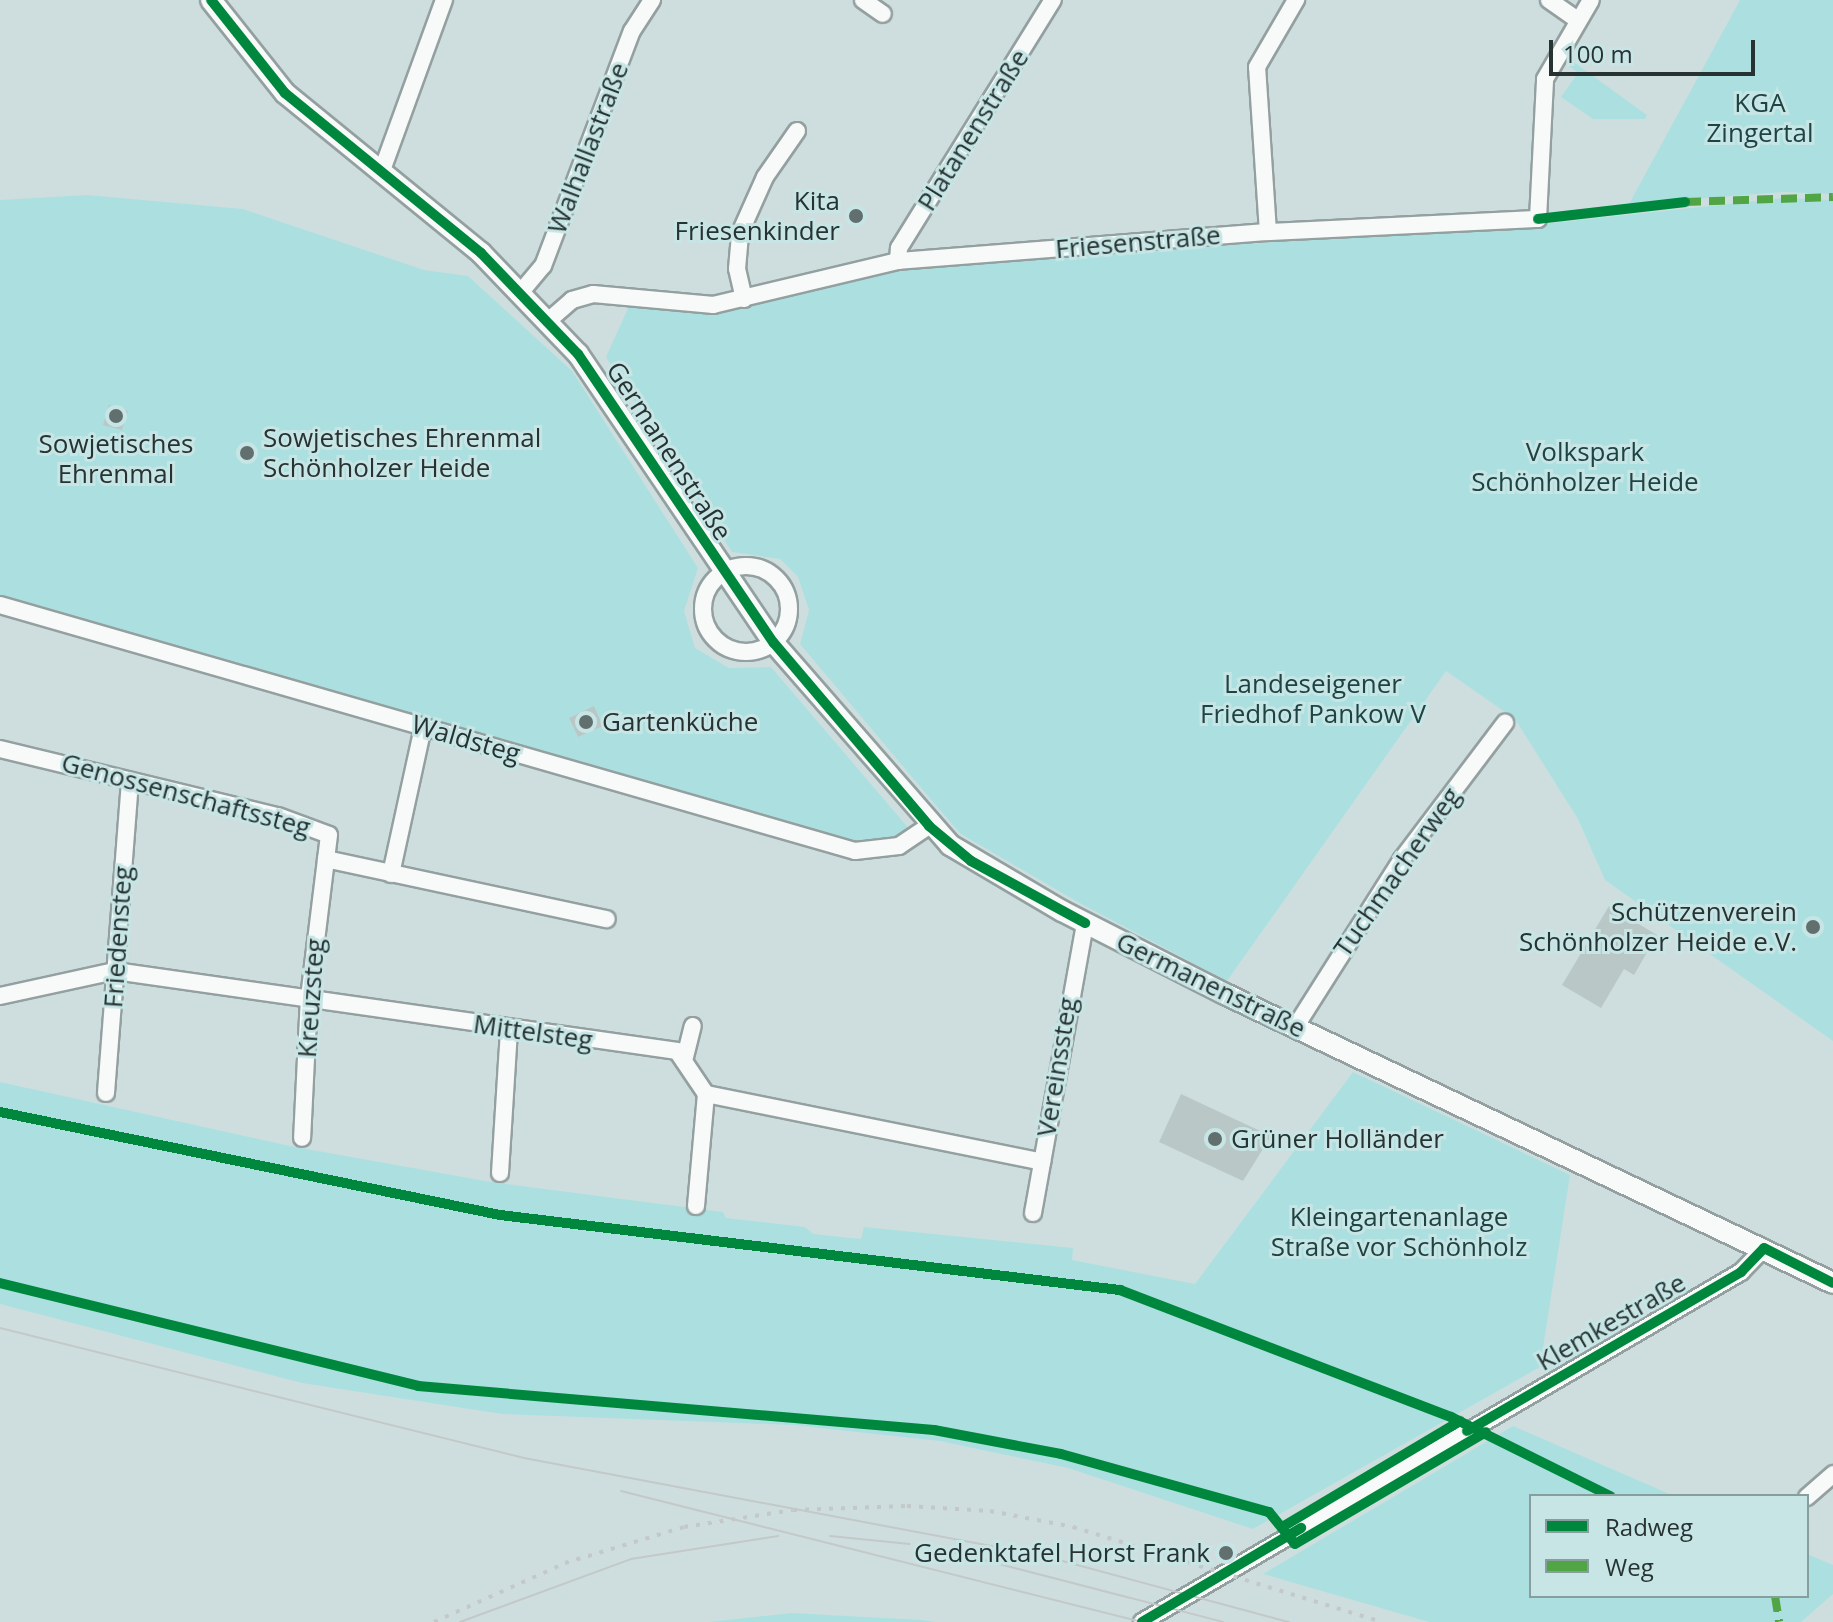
<!DOCTYPE html>
<meta charset="utf-8">
<style>
body{margin:0}
#map{position:relative;width:1833px;height:1622px;overflow:hidden;background:#cedede;font-family:"Open Sans",sans-serif}
div>[style]{position:absolute}
.green>*{inset:0;background:#ace0e0}
.building>*{inset:0;background:#b9c7c7}
.roads{filter:drop-shadow(2px 0 #94a0a0) drop-shadow(-2px 0 #94a0a0) drop-shadow(0 2px #94a0a0) drop-shadow(0 -2px #94a0a0)}
.minor>*{height:16px;margin:-8px;padding:0 8px;transform-origin:8px;border-radius:8px;background:#f8fafa}
.minor>.ring{margin:-8px;padding:0;box-sizing:content-box;background:none;border:16px solid #f8fafa;border-radius:50%}
.major>*{height:20px;margin:-10px;padding:0 10px;transform-origin:10px;border-radius:10px;background:#f8fafa}
.tram>*{height:2px;margin:-1px;padding:0 1px;transform-origin:1px;border-radius:1px;background:#c3c8c8}
.rail>*{height:4px;margin-top:-2px;transform-origin:0;background:repeating-linear-gradient(90deg,#c3c8c8 0 4px,transparent 0 12px)}
.quiet>*{height:8px;margin-top:-4px;transform-origin:0;background:repeating-linear-gradient(90deg,#51a544 0 16px,transparent 0 24px)}
.cycleway>*{height:10px;margin:-5px;padding:0 5px;transform-origin:5px;border-radius:5px;background:#00873e}
.dots>*{width:22px;height:22px;translate:-50% -50%;box-sizing:border-box;border:4px solid #c7e5e5;border-radius:50%}
span{translate:-50% -50%;white-space:nowrap;text-align:center;line-height:1.15;-webkit-text-stroke:6px #c7e5e5;paint-order:stroke}
.park-label{font-size:26px;color:#1d4443}
.street-label{font-size:26px;color:#273333}
.poi-label{font-size:26px;color:#273333}
.right{translate:-100% -50%;text-align:right}
.left{translate:0 -50%;text-align:left}
.legend{position:absolute;left:1529px;top:1494px;width:280px;height:104px;box-sizing:border-box;background:#c7e5e5;border:2px solid #879e9e;margin:0;padding:10px 14px;list-style:none;font-size:24px;color:#273333}
.legend li{display:flex;align-items:center;gap:16px;height:40px}
.legend b{width:40px;border:2px solid #879e9e}
.scale{position:absolute;left:1549px;top:40px;width:206px;height:36px;box-sizing:border-box;border:4px solid #273333;border-top:0;padding-left:10px;font-size:24px;line-height:28px;white-space:nowrap;color:#273333;-webkit-text-stroke:6px #c7e5e5;paint-order:stroke}
</style>
<div id="map">
<div class="green">
<i style="clip-path:polygon(1740px 0,1833px 0,1833px 194px,1784px 192px,1629px 204px)"></i>
<i style="clip-path:polygon(1571px 60px,1647px 115px,1645px 119px,1593px 119px,1561px 97px,1578px 73px,1568px 65px)"></i>
<i style="clip-path:polygon(evenodd,87px 195px,243px 209px,424px 270px,468px 276px,572px 371px,698px 568px,684px 611px,695px 648px,729px 668px,771px 667px,911px 831px,892px 841px,850px 844px,0 600px,0 200px,87px 195px,594px 707px,603px 726px,578px 737px,569px 718px,594px 707px)"></i>
<i style="clip-path:polygon(1784px 198px,1833px 200px,1833px 1041px,1605px 880px,1578px 819px,1515px 719px,1446px 671px,1227px 981px,1076px 901px,961px 834px,939px 809px,800px 644px,809px 610px,798px 577px,780px 559px,732px 552px,606px 357px,630px 304px,717px 311px,888px 268px,1542px 224px)"></i>
<i style="clip-path:polygon(1353px 1072px,1570px 1175px,1540px 1367px,1253px 1529px,1068px 1468px,940px 1441px,793px 1425px,502px 1414px,302px 1383px,0 1304px,0 1082px,290px 1146px,491px 1182px,723px 1212px,726px 1218px,805px 1227px,813px 1234px,861px 1239px,864px 1227px,1073px 1248px,1072px 1260px,1195px 1284px)"></i>
<i style="clip-path:polygon(1513px 1426px,1674px 1496px,1531px 1496px,1531px 1596px,1807px 1596px,1807px 1554px,1833px 1565px,1833px 1594px,1801px 1622px,1429px 1622px,1263px 1574px)"></i>
<i style="clip-path:polygon(792px 1613px,921px 1620px,936px 1622px,709px 1622px)"></i>
</div>
<div class="building">
<i style="clip-path:polygon(109px 405px,128px 411px,122px 430px,103px 425px)"></i>
<i style="clip-path:polygon(594px 706px,603px 726px,578px 737px,569px 718px)"></i>
<i style="clip-path:polygon(1609px 906px,1657px 935px,1634px 975px,1624px 969px,1601px 1008px,1562px 985px)"></i>
<i style="clip-path:polygon(1181px 1094px,1271px 1136px,1243px 1181px,1159px 1142px)"></i>
</div>
<div class="roads">
<div class="minor">
<i style="left:863px;top:0;width:24px;rotate:35deg"></i>
<i style="left:1549px;top:0;width:35px;rotate:35deg"></i>
<i style="left:381px;top:173px;width:184px;rotate:-70deg"></i>
<i style="left:1268px;top:232px;width:165px;rotate:-93.8deg"></i>
<i style="left:1257px;top:67px;width:78px;rotate:-59.8deg"></i>
<i style="left:898px;top:261px;width:13px;rotate:-86deg"></i>
<i style="left:899px;top:248px;width:292px;rotate:-58.2deg"></i>
<i style="left:520px;top:293px;width:35px;rotate:-50deg"></i>
<i style="left:543px;top:266px;width:251px;rotate:-69.3deg"></i>
<i style="left:632px;top:31px;width:37px;rotate:-57deg"></i>
<i style="left:744px;top:299px;width:31px;rotate:-103deg"></i>
<i style="left:737px;top:269px;width:36px;rotate:-85deg"></i>
<i style="left:740px;top:233px;width:61px;rotate:-65.9deg"></i>
<i style="left:765px;top:177px;width:56px;rotate:-55.2deg"></i>
<i style="left:548px;top:321px;width:32px;rotate:-41deg"></i>
<i style="left:572px;top:300px;width:22px;rotate:-16deg"></i>
<i style="left:593px;top:294px;width:121px;rotate:5.2deg"></i>
<i style="left:713px;top:305px;width:190px;rotate:-13.4deg"></i>
<i style="left:898px;top:261px;width:371px;rotate:-4.5deg"></i>
<i style="left:1268px;top:232px;width:270px;rotate:-2.8deg"></i>
<i style="left:1538px;top:219px;width:140px;rotate:-87.1deg"></i>
<i style="left:1545px;top:79px;width:91px;rotate:-59.8deg"></i>
<i class="ring" style="left:703px;top:566px;width:70px;height:70px"></i>
<i style="left:0;top:605px;width:890px;rotate:16.05deg"></i>
<i style="left:855px;top:851px;width:44px;rotate:-6.5deg"></i>
<i style="left:899px;top:846px;width:36px;rotate:-34deg"></i>
<i style="left:0;top:749px;width:286px;rotate:13.6deg"></i>
<i style="left:278px;top:816px;width:54px;rotate:20.4deg"></i>
<i style="left:329px;top:835px;width:163px;rotate:97deg"></i>
<i style="left:309px;top:997px;width:141px;rotate:92.8deg"></i>
<i style="left:326px;top:859px;width:287px;rotate:12.1deg"></i>
<i style="left:391px;top:874px;width:150px;rotate:-77.7deg"></i>
<i style="left:0;top:996px;width:118px;rotate:-12.3deg"></i>
<i style="left:115px;top:971px;width:568px;rotate:8.1deg"></i>
<i style="left:677px;top:1051px;width:52px;rotate:56deg"></i>
<i style="left:706px;top:1094px;width:343px;rotate:11.4deg"></i>
<i style="left:1296px;top:1026px;width:198px;rotate:-57.6deg"></i>
<i style="left:1402px;top:859px;width:171px;rotate:-52.9deg"></i>
<i style="left:684px;top:1061px;width:36px;rotate:-76deg"></i>
<i style="left:106px;top:1093px;width:313px;rotate:-85.6deg"></i>
<i style="left:500px;top:1173px;width:144px;rotate:-86.4deg"></i>
<i style="left:696px;top:1206px;width:112px;rotate:-84.9deg"></i>
<i style="left:1033px;top:1213px;width:295px;rotate:-79.8deg"></i>
<i style="left:1807px;top:1497px;width:35px;rotate:-41deg"></i>
<i style="left:1142px;top:1622px;width:694px;rotate:-30.3deg"></i>
<i style="left:1741px;top:1272px;width:33px;rotate:-46deg"></i>
</div>
<div class="major">
<i style="left:211px;top:0;width:119px;rotate:51.5deg"></i>
<i style="left:285px;top:93px;width:253px;rotate:39.2deg"></i>
<i style="left:481px;top:253px;width:140px;rotate:46.2deg"></i>
<i style="left:578px;top:354px;width:349px;rotate:55.9deg"></i>
<i style="left:774px;top:643px;width:268px;rotate:48.9deg"></i>
<i style="left:950px;top:845px;width:130px;rotate:30.5deg"></i>
<i style="left:1062px;top:911px;width:183px;rotate:27deg"></i>
<i style="left:1225px;top:994px;width:673px;rotate:25.42deg"></i>
</div>
</div>
<div class="tram">
<i style="left:0;top:1328px;width:540px;rotate:13.93deg"></i>
<i style="left:524px;top:1458px;width:529px;rotate:10.67deg"></i>
<i style="left:1044px;top:1556px;width:254px;rotate:15.1deg"></i>
<i style="left:621px;top:1491px;width:537px;rotate:14.11deg"></i>
<i style="left:830px;top:1536px;width:80px;rotate:5.7deg"></i>
<i style="left:945px;top:1550px;width:287px;rotate:14.5deg"></i>
<i style="left:460px;top:1622px;width:182px;rotate:-20.2deg"></i>
<i style="left:631px;top:1559px;width:149px;rotate:-8.9deg"></i>
</div>
<div class="rail">
<i style="left:434px;top:1622px;width:144px;rotate:-24.2deg"></i>
<i style="left:565px;top:1563px;width:124px;rotate:-16.8deg"></i>
<i style="left:684px;top:1527px;width:110px;rotate:-8.9deg"></i>
<i style="left:793px;top:1510px;width:114px;rotate:-2deg"></i>
<i style="left:907px;top:1506px;width:83px;rotate:3.4deg"></i>
<i style="left:990px;top:1511px;width:85px;rotate:10.9deg"></i>
<i style="left:1073px;top:1527px;width:323px;rotate:17.1deg"></i>
</div>
<div class="quiet">
<i style="left:1685px;top:202px;width:148px;rotate:-1.9deg"></i>
<i style="left:1775px;top:1596px;width:26px;rotate:81deg"></i>
</div>
<div class="cycleway">
<i style="left:211px;top:0;width:119px;rotate:51.5deg"></i>
<i style="left:285px;top:93px;width:253px;rotate:39.2deg"></i>
<i style="left:481px;top:253px;width:140px;rotate:46.2deg"></i>
<i style="left:578px;top:354px;width:349px;rotate:55.9deg"></i>
<i style="left:774px;top:643px;width:240px;rotate:49.7deg"></i>
<i style="left:929px;top:826px;width:55px;rotate:39.8deg"></i>
<i style="left:971px;top:861px;width:130px;rotate:28.5deg"></i>
<i style="left:1538px;top:219px;width:148px;rotate:-6.6deg"></i>
<i style="left:0;top:1112px;width:510px;rotate:11.64deg"></i>
<i style="left:500px;top:1215px;width:625px;rotate:6.9deg"></i>
<i style="left:1120px;top:1290px;width:355px;rotate:21deg"></i>
<i style="left:1451px;top:1417px;width:178px;rotate:26.4deg"></i>
<i style="left:0;top:1283px;width:431px;rotate:13.8deg"></i>
<i style="left:418px;top:1386px;width:518px;rotate:4.87deg"></i>
<i style="left:934px;top:1430px;width:129px;rotate:10.7deg"></i>
<i style="left:1061px;top:1454px;width:216px;rotate:15.6deg"></i>
<i style="left:1269px;top:1512px;width:41px;rotate:50.9deg"></i>
<i style="left:1295px;top:1544px;width:221px;rotate:-30.4deg"></i>
<i style="left:1467px;top:1431px;width:317px;rotate:-30.1deg"></i>
<i style="left:1741px;top:1272px;width:33px;rotate:-46deg"></i>
<i style="left:1764px;top:1248px;width:77px;rotate:26.9deg"></i>
<i style="left:1284px;top:1526px;width:205px;rotate:-30.8deg"></i>
<i style="left:1142px;top:1622px;width:185px;rotate:-30.6deg"></i>
</div>
<div class="dots">
<i style="left:856px;top:216px;background:#616f6f"></i>
<i style="left:116px;top:416px;background:#616f6f"></i>
<i style="left:247px;top:453px;background:#616f6f"></i>
<i style="left:586px;top:722px;background:#616f6f"></i>
<i style="left:1813px;top:927px;background:#616f6f"></i>
<i style="left:1215px;top:1139px;background:#616f6f"></i>
<i style="left:1226px;top:1553px;background:#616f6f"></i>
</div>
<div class="park-label">
<span style="left:1760px;top:118px">KGA<br>Zingertal</span>
<span style="left:1585px;top:467px">Volkspark<br>Schönholzer Heide</span>
<span style="left:1313px;top:699px">Landeseigener<br>Friedhof Pankow V</span>
<span style="left:1399px;top:1232px">Kleingartenanlage<br>Straße vor Schönholz</span>
</div>
<div class="street-label">
<span style="left:973px;top:130px;rotate:-58deg">Platanenstraße</span>
<span style="left:588px;top:148px;rotate:-69deg">Walhallastraße</span>
<span style="left:1138px;top:242px;rotate:-5deg">Friesenstraße</span>
<span style="left:669px;top:451px;rotate:57deg">Germanenstraße</span>
<span style="left:466px;top:739px;rotate:16deg">Waldsteg</span>
<span style="left:186px;top:795px;rotate:15deg">Genossenschaftssteg</span>
<span style="left:1397px;top:872px;rotate:-55deg">Tuchmacherweg</span>
<span style="left:118px;top:937px;rotate:-86deg">Friedensteg</span>
<span style="left:1211px;top:985px;rotate:26deg">Germanenstraße</span>
<span style="left:311px;top:998px;rotate:-86deg">Kreuzsteg</span>
<span style="left:533px;top:1032px;rotate:8deg">Mittelsteg</span>
<span style="left:1057px;top:1067px;rotate:-81deg">Vereinssteg</span>
<span style="left:1611px;top:1322px;rotate:-30deg">Klemkestraße</span>
</div>
<div class="poi-label">
<span class="right" style="left:840px;top:216px">Kita<br>Friesenkinder</span>
<span class="left" style="left:263px;top:453px">Sowjetisches Ehrenmal<br>Schönholzer Heide</span>
<span style="left:116px;top:459px">Sowjetisches<br>Ehrenmal</span>
<span class="left" style="left:602px;top:722px">Gartenküche</span>
<span class="right" style="left:1797px;top:927px">Schützenverein<br>Schönholzer Heide e.V.</span>
<span class="left" style="left:1231px;top:1139px">Grüner Holländer</span>
<span class="right" style="left:1210px;top:1553px">Gedenktafel Horst Frank</span>
</div>
<ul class="legend">
<li><b style="height:10px;background:#00873e"></b>Radweg</li>
<li><b style="height:10px;background:#51a544"></b>Weg</li>
</ul>
<div class="scale">100 m</div>
</div>
